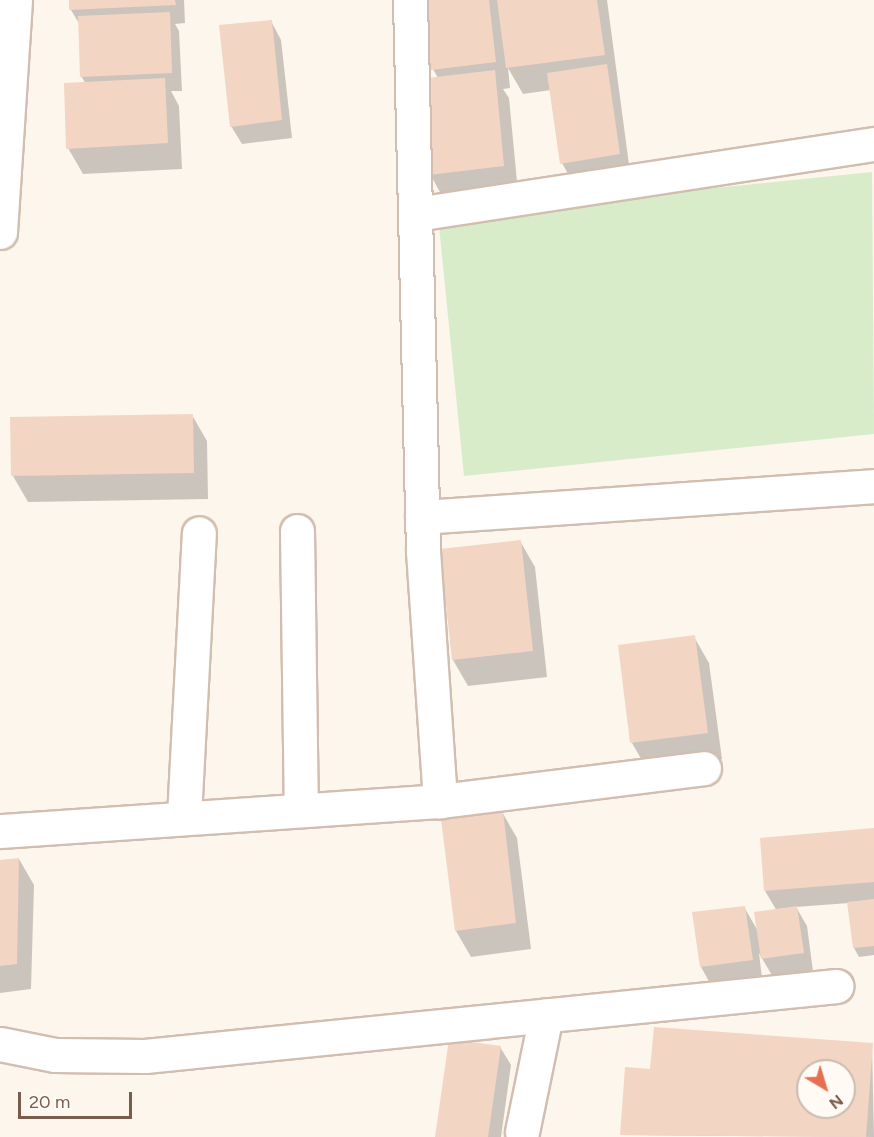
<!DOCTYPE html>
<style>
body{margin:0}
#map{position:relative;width:874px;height:1137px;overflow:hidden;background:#fdf6ec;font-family:Figtree,sans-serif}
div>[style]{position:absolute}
.green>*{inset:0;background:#d8ecc9}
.shadow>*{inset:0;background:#0003}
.building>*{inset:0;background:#f3d5c3}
.roads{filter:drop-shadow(2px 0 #d1beb0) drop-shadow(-2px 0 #d1beb0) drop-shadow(0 2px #d1beb0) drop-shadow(0 -2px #d1beb0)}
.minor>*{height:33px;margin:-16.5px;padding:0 16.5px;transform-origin:16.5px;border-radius:16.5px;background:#fff}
span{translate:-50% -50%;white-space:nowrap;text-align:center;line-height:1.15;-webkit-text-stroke:6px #fffaf3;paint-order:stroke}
.north{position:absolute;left:796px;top:1059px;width:60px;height:60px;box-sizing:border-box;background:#fffaf3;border:2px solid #cabbb1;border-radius:50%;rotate:142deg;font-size:16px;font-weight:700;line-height:24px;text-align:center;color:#7a5c4d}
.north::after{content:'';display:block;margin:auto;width:21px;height:27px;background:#e76f51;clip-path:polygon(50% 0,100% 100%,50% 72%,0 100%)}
.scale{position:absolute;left:18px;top:1092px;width:114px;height:27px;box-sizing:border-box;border:3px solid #7a5c4d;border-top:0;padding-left:8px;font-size:18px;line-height:21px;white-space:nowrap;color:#7a5c4d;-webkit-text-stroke:4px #fffaf3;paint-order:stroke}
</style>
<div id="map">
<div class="green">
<i style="clip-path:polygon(872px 172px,874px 434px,464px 476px,438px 216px)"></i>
</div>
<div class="shadow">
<i style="clip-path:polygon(70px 0,184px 0,185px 23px,175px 24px,179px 31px,182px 91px,171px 91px,179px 106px,182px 169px,83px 174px,68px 148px,86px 84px,81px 76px,80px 25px,71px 10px)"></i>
<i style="clip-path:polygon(425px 0,607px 0,630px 172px,572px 181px,562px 163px,551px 90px,523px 94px,508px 68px,510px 88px,503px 89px,509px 98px,518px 192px,445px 201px,430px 174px,438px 78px,433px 69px)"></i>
<i style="clip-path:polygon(271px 21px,281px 40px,292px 138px,242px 144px,231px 126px)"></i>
<i style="clip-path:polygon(192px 415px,207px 441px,208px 499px,28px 502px,13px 476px,12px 419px)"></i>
<i style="clip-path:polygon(520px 541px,535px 567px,547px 677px,468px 686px,453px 660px)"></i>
<i style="clip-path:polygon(694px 637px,709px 663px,722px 759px,647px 769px,632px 743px)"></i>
<i style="clip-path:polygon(502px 812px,517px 838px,531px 949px,471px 957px,456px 931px)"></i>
<i style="clip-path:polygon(874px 830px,874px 955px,859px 957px,854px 948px,849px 903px,796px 907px,807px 926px,813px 971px,773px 977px,759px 953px,762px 978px,711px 985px,701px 967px,744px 907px,758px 931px,777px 911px,765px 891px)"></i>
<i style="clip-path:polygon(19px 859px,34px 885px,31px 989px,0 993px,0 862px)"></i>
<i style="clip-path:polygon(evenodd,872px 1044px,874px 1137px,621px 1135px,652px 1071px,872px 1044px,808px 1071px,844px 1071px,844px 1107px,808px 1107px,808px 1071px)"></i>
<i style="clip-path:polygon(500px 1047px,511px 1065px,501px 1137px,437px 1137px)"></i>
</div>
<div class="building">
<i style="clip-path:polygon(69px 0,175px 0,176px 5px,69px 10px)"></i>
<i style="clip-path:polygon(423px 0,489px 0,496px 62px,431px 70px)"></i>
<i style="clip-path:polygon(497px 0,597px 0,605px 55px,506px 68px)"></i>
<i style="clip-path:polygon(170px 12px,172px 73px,80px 77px,78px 16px)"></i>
<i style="clip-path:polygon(272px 20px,282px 120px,230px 127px,219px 25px)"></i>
<i style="clip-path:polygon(607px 64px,620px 154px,560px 164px,547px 73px)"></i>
<i style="clip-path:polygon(495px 70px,504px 166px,429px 175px,419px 79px)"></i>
<i style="clip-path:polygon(165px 78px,168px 143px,66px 149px,64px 83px)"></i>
<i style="clip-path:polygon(193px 414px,194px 473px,11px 476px,10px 417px)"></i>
<i style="clip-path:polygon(521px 540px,533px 651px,452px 660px,440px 549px)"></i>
<i style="clip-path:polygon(695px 635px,708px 733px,630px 743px,618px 645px)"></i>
<i style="clip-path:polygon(503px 811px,516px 923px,455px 931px,441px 819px)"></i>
<i style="clip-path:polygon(874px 828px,874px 882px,764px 891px,760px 838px)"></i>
<i style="clip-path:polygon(19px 858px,17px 964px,0 966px,0 860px)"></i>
<i style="clip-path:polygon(874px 899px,874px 946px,853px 948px,847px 902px)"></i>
<i style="clip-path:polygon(745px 906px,753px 960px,700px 967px,692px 912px)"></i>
<i style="clip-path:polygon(797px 906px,804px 953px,761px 959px,754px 912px)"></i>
<i style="clip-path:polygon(evenodd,654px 1027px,873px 1043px,866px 1137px,620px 1135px,625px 1067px,650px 1069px,654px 1027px,808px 1071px,844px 1071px,844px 1107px,808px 1107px,808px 1071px)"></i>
<i style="clip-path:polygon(449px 1039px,501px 1046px,488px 1137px,435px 1137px)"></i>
</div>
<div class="roads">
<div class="minor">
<i style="left:410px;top:0;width:551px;rotate:88.65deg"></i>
<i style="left:423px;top:551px;width:251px;rotate:86.1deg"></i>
<i style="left:416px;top:214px;width:463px;rotate:-8.7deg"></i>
<i style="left:0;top:232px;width:232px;rotate:-86.3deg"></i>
<i style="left:422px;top:517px;width:453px;rotate:-3.9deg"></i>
<i style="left:297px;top:531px;width:279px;rotate:89.2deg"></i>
<i style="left:184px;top:817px;width:284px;rotate:-87deg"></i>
<i style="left:0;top:831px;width:441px;rotate:-3.9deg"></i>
<i style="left:440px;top:801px;width:266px;rotate:-7.1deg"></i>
<i style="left:0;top:1044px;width:56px;rotate:11.3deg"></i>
<i style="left:55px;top:1055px;width:90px;rotate:0.6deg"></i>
<i style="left:145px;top:1056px;width:695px;rotate:-5.78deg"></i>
<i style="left:522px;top:1132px;width:119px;rotate:-78.4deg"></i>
</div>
</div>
<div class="north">N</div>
<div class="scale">20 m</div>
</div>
